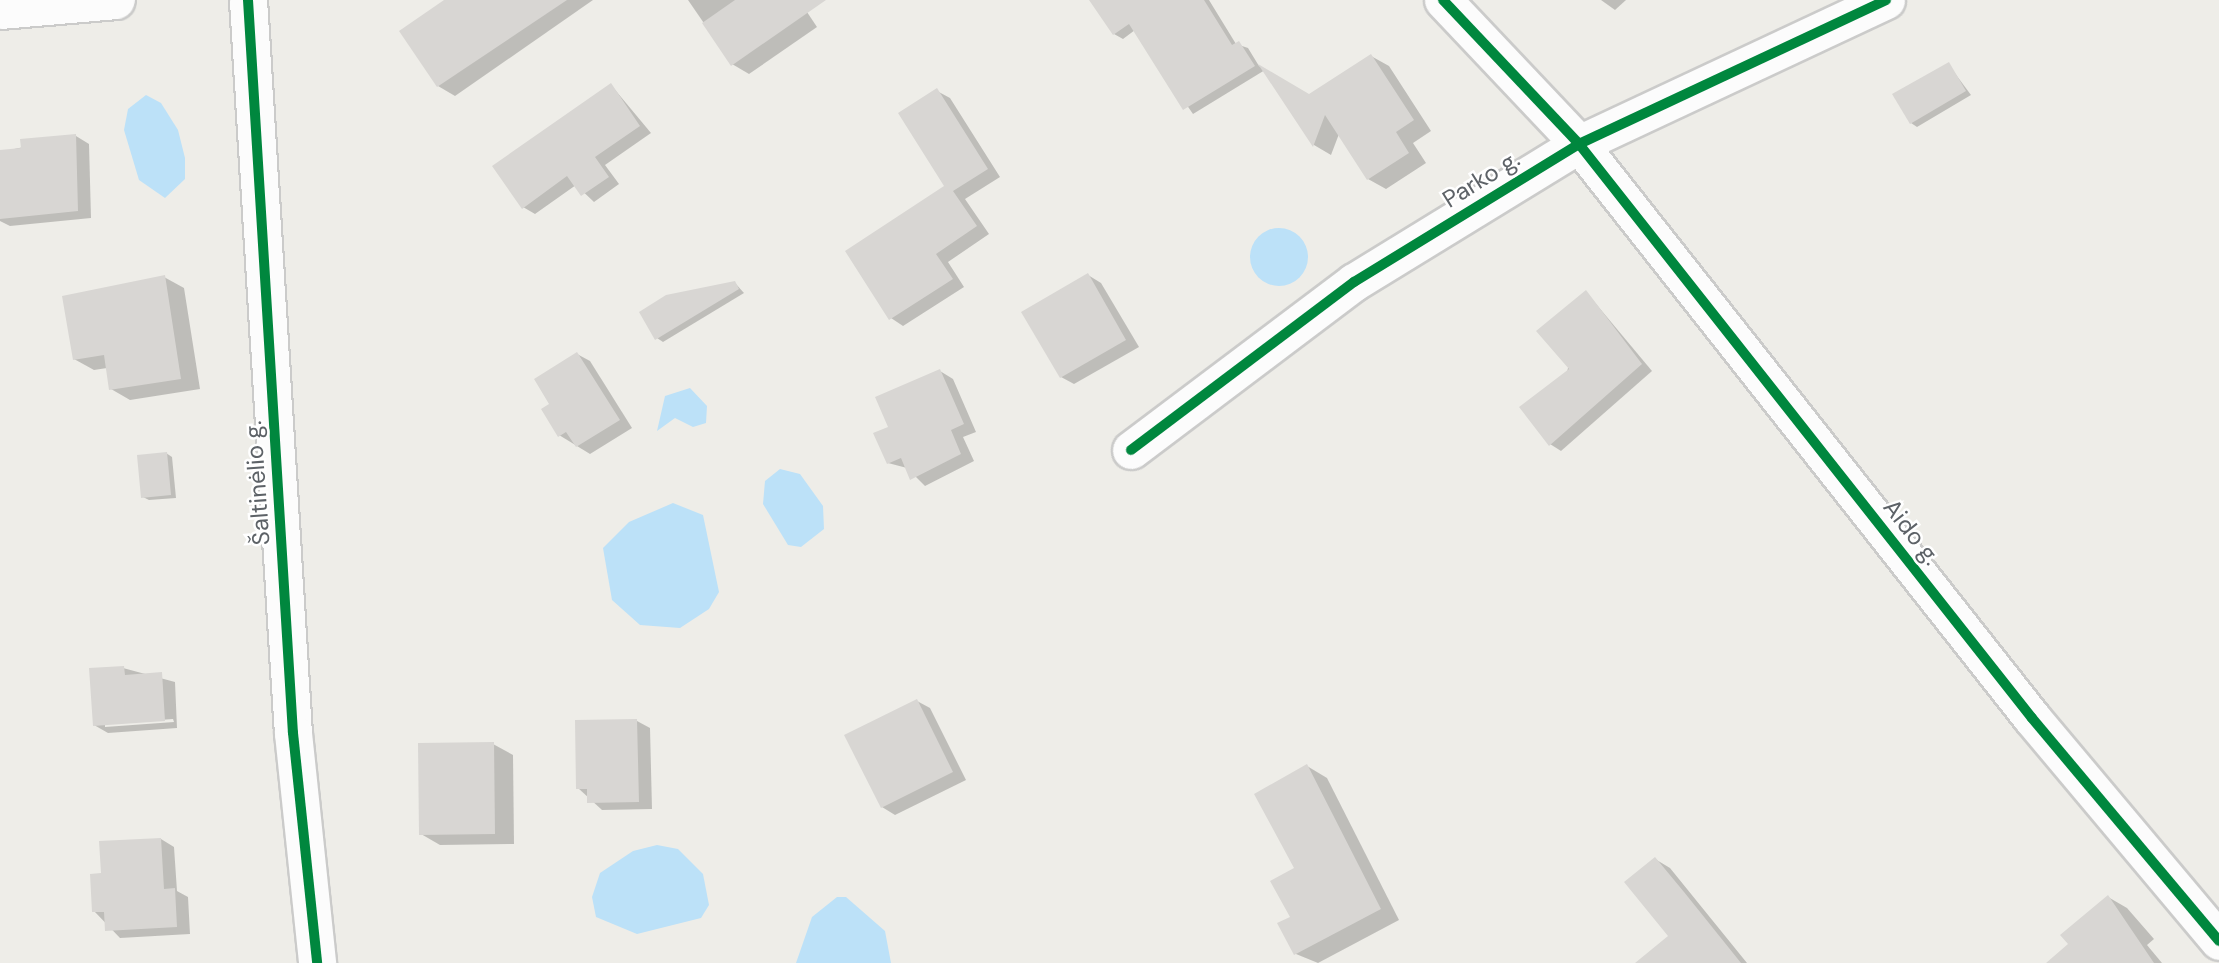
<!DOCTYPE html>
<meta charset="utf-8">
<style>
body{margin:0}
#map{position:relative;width:2219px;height:963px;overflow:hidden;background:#eeede8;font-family:"DM Sans",sans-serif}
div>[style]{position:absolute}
.water>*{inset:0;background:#bce1f8}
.round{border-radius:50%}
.shadow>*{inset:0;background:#0003}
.building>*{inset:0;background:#d8d6d3}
.roads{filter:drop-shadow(2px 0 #cbcbca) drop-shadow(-2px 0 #cbcbca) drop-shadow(0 2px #cbcbca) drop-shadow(0 -2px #cbcbca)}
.street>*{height:37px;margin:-18.5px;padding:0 18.5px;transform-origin:18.5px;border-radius:18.5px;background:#fcfcfc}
.cycleway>*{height:10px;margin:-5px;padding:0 5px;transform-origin:5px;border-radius:5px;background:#00873e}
span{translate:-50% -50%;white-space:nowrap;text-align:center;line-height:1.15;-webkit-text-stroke:5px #fff;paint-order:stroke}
.street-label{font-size:24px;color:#5d6267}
</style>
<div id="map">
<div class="water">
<i style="clip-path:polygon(146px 95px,161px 103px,178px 130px,185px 158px,185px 179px,165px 198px,139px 180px,124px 130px,128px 109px)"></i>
<i class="round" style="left:1250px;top:228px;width:58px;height:58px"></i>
<i style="clip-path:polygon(690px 388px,707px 406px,706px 423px,693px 427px,675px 418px,657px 431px,665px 396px)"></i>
<i style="clip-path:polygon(780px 469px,800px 474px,823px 506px,824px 529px,801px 547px,788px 545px,763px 504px,765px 481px)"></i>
<i style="clip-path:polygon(673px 503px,703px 515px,719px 592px,709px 609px,680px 628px,640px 625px,612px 600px,603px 548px,629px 522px)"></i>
<i style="clip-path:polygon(657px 845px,678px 849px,703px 874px,709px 905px,701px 918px,637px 934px,596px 917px,592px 897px,600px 873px,633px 851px)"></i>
<i style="clip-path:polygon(837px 897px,846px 897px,885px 931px,891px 963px,796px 963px,812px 917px)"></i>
</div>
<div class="shadow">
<i style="clip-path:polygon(452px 0,593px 0,455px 96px,438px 86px)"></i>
<i style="clip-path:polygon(688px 0,799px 0,817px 27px,749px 74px,732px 64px)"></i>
<i style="clip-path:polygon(1094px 0,1209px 0,1236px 44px,1248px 48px,1259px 66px,1310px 96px,1371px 56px,1389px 66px,1431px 131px,1413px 143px,1426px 163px,1386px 189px,1368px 179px,1339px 134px,1331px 155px,1314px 145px,1265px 70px,1193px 114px,1135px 30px,1123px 39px,1114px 34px)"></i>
<i style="clip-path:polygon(1601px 0,1626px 0,1615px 10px)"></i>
<i style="clip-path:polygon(1948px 64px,1971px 95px,1917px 127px,1911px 123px)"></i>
<i style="clip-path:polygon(611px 85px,651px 133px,605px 165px,619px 184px,594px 202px,576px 185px,535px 214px,523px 207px)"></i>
<i style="clip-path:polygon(937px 91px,950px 98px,1000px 177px,965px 199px,989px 234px,948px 262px,964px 287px,903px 326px,891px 318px,947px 187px)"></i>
<i style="clip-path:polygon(76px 136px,89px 144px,91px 218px,10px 226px,0 221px,0 152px)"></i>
<i style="clip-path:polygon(1088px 275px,1101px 283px,1139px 347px,1074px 384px,1061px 377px)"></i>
<i style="clip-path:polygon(164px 277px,184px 288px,200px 389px,130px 400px,111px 389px,107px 368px,94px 370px,74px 359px)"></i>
<i style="clip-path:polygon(735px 283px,744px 293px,663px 342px,657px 338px)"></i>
<i style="clip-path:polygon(1586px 292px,1652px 371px,1561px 451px,1550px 444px)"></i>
<i style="clip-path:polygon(577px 354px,590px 361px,632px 428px,590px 454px,559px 435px)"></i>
<i style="clip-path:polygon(940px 371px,953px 379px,976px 432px,963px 437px,974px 461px,925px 486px,907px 468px,888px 463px,890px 428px)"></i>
<i style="clip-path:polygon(166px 453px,172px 457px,176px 498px,149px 500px,143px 497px)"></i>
<i style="clip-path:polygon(evenodd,123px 668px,175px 682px,177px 728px,108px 733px,94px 725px,123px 668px,173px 719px,174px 722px,105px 727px,105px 724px,173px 719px)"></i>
<i style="clip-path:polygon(917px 701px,930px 708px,966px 780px,895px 815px,882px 807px)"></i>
<i style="clip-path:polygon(637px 721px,650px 728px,652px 809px,602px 810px,578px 788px)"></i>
<i style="clip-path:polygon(493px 744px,513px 755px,514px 844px,440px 845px,421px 834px)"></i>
<i style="clip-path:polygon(1307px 766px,1327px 778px,1399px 920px,1318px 963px,1296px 954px,1292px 917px)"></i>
<i style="clip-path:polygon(161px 839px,174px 847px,177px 891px,188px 897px,190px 934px,120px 938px,94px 911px,103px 875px)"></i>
<i style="clip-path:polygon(1655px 859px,1670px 868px,1747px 963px,1643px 963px,1670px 936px)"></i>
<i style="clip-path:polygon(2108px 897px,2127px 908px,2154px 939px,2147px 945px,2162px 963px,2067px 963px,2070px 944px)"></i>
</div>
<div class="building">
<i style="clip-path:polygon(444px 0,567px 0,437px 87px,399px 31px)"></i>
<i style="clip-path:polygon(735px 0,826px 0,731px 66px,702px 23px)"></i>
<i style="clip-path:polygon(1089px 0,1204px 0,1232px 45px,1239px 41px,1255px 66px,1183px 110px,1129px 24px,1113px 35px)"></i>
<i style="clip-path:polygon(1371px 54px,1414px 120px,1396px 132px,1409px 153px,1367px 180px,1325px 115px,1313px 147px,1258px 64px,1309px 94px)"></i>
<i style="clip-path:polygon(1949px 62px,1966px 91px,1910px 124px,1892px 94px)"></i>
<i style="clip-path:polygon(611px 83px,640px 126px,595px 157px,609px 177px,581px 196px,567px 176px,522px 209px,492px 166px)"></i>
<i style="clip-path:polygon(937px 88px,988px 169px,953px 191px,977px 226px,936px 254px,953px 279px,889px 320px,845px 251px,944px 186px,898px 113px)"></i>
<i style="clip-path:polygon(76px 134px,78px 211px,0 219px,0 150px,21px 148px,20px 139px)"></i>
<i style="clip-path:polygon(1088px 273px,1126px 340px,1060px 378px,1021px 312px)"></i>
<i style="clip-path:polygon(165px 275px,181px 379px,109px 390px,104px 355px,73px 360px,62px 296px)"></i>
<i style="clip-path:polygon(735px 281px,739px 289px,655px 340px,639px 312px,666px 295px)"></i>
<i style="clip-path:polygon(1586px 290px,1642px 364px,1549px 446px,1519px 407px,1569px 369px,1536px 331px)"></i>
<i style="clip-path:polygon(577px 352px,620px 420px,576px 447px,566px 432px,558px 437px,541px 409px,549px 404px,534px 379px)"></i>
<i style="clip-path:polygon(940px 369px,964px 424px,951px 430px,961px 454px,910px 480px,901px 458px,887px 464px,873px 433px,888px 427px,875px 397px)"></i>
<i style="clip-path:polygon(167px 452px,171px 495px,141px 498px,137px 455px)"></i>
<i style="clip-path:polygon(124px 666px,125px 675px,162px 672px,165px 721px,93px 726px,89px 668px)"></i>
<i style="clip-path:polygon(917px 699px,953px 772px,881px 808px,844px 735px)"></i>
<i style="clip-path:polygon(637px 719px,639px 802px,587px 803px,587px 789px,576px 789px,575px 720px)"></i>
<i style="clip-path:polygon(494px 742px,495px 834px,419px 835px,418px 743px)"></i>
<i style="clip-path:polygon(1307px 764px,1381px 909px,1294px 955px,1277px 923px,1290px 917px,1270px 881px,1294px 868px,1254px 794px)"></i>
<i style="clip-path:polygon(161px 838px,164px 889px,175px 888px,177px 927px,105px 931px,104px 912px,92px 912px,90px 874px,101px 873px,99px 841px)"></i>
<i style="clip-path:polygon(1655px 857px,1684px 892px,1741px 963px,1635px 963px,1668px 936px,1624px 882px)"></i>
<i style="clip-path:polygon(2108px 895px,2154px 963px,2046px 963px,2068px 944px,2060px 935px)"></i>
</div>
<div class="roads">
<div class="street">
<i style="left:248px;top:0;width:734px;rotate:86.49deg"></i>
<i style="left:293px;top:733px;width:231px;rotate:84deg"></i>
<i style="left:1443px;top:0;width:198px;rotate:46.6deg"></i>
<i style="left:1579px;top:144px;width:731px;rotate:51.72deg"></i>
<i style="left:2032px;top:718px;width:291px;rotate:50deg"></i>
<i style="left:0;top:10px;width:116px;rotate:-4.9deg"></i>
<i style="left:1131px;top:450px;width:279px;rotate:-37deg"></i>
<i style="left:1354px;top:282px;width:264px;rotate:-31.5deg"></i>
<i style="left:1579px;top:144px;width:339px;rotate:-25.1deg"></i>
</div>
</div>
<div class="cycleway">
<i style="left:248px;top:0;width:734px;rotate:86.49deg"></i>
<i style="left:293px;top:733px;width:231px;rotate:84deg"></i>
<i style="left:1443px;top:0;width:198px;rotate:46.6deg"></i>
<i style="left:1579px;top:144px;width:731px;rotate:51.72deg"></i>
<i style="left:2032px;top:718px;width:291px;rotate:50deg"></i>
<i style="left:1131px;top:450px;width:279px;rotate:-37deg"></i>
<i style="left:1354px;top:282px;width:264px;rotate:-31.5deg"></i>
<i style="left:1579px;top:144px;width:339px;rotate:-25.1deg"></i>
</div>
<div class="street-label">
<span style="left:1481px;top:179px;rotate:-32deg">Parko g.</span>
<span style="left:257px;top:483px;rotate:-94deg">Šaltinėlio g.</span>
<span style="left:1912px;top:532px;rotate:52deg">Aido g.</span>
</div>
</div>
